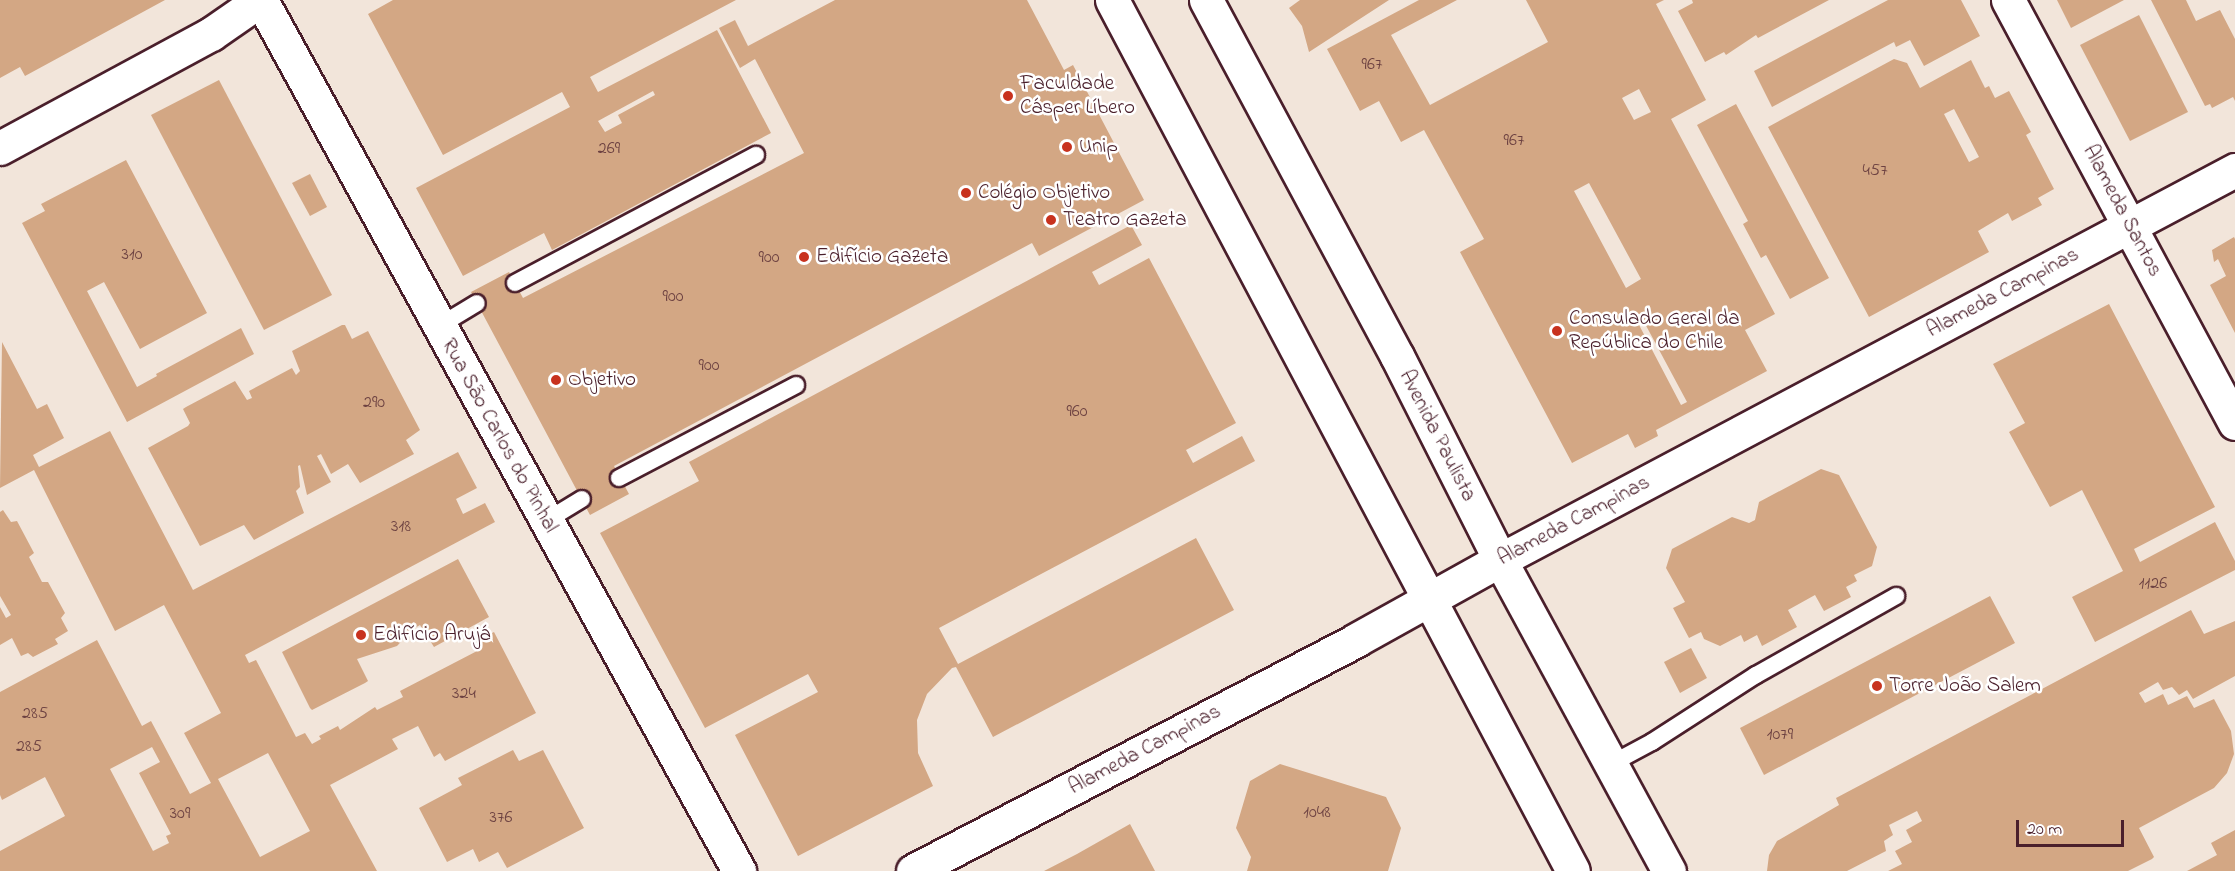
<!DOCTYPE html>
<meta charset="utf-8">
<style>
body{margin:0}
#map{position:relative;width:2235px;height:871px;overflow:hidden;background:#f2e5da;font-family:"Indie Flower",sans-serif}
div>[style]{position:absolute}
.building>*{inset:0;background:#d3a784}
.roads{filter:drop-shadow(2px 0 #4a1f2b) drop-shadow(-2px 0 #4a1f2b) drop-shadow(0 2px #4a1f2b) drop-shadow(0 -2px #4a1f2b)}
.lane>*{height:16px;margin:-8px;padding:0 8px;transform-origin:8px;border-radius:8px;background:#fff}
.street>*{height:33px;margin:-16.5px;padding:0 16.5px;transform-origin:16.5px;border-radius:16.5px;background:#fff}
.secondary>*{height:33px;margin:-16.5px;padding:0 16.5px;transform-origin:16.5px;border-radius:16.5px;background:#fff}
.primary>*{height:33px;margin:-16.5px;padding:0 16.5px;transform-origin:16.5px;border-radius:16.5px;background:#fff}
.dots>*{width:16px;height:16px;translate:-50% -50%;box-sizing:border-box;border:3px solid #fff;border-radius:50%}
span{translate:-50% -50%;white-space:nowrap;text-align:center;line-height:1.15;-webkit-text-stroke:5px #fff;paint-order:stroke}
.number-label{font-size:18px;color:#6c4141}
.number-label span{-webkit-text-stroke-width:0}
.poi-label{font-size:21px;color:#4a1f2b}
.left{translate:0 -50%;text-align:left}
.street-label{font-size:21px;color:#4a1f2b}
.scale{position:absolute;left:2016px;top:820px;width:108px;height:27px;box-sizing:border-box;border:3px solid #4a1f2b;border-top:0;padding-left:8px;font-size:18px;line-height:21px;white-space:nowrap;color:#4a1f2b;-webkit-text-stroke:4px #fff;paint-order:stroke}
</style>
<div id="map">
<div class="building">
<i style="clip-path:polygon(0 0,165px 0,25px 76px,20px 67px,0 78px)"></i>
<i style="clip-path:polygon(evenodd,393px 0,736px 0,590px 77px,598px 92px,717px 30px,771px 133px,552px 250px,544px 233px,463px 276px,416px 188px,570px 107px,562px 92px,443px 155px,368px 14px,393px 0,653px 91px,655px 95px,618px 115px,622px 123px,605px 132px,598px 121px,653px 91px)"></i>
<i style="clip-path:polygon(835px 0,1027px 0,1064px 70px,1073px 65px,1144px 200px,1039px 256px,1032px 243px,614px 466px,629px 494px,590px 515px,471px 292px,509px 272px,523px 298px,804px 153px,755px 59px,740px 68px,719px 28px,735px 20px,748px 46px)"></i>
<i style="clip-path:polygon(1300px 0,1389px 0,1309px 52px,1302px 26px,1289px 8px)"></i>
<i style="clip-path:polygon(evenodd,1419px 0,1457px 0,1391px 35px,1430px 105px,1548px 42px,1526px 0,1664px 0,1656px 4px,1706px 100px,1671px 119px,1775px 314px,1745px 330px,1767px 371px,1656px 430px,1658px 436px,1635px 448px,1628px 434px,1572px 463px,1460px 252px,1484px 239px,1424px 130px,1401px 142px,1379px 101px,1360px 111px,1327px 49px,1419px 0,1639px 89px,1651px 112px,1634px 120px,1622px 98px,1639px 89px,1419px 0,1589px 183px,1641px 279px,1626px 288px,1574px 191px,1589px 183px,1419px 0,1643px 320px,1687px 402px,1681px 405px,1638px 323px,1643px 320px)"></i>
<i style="clip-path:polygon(1692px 0,1829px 0,1758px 38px,1756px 35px,1726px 55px,1724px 52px,1705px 62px,1678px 11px,1693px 3px)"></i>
<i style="clip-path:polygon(1888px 0,1961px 0,1980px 36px,1924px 66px,1910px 40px,1896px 47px,1894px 42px,1772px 107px,1754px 71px)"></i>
<i style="clip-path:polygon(2057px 0,2124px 0,2071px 28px)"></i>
<i style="clip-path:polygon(2151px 0,2186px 0,2196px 21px,2220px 10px,2235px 39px,2235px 101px,2233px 97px,2212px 108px,2210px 104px,2205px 106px)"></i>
<i style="clip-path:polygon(2139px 15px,2188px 112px,2130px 141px,2080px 45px)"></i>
<i style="clip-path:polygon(evenodd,1894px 59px,1907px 63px,1920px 88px,1971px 60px,1985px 88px,1989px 86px,1995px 98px,2009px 91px,2031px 132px,2026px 135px,2054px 189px,2038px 198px,2042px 205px,2012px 221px,2008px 213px,1978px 231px,1989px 252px,1869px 317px,1768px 127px,1894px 59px,1954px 109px,1979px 157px,1969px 162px,1944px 114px,1954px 109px)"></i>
<i style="clip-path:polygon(219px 80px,332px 295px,264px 330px,151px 115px)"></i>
<i style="clip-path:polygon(1736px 104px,1829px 278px,1790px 299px,1766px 255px,1761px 258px,1743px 224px,1748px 221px,1697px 125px)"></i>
<i style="clip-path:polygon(126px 160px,207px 313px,140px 349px,104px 282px,87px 291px,137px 387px,157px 376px,156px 374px,241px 328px,254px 354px,127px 422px,22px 223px,45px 211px,41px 204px)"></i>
<i style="clip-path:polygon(310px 174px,327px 207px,310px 216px,292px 183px)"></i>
<i style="clip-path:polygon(1131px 225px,1142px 245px,1092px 272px,1099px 285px,1149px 258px,1236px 423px,1186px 450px,1193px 463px,1242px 436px,1255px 461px,939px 628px,958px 664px,1196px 538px,1234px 610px,993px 737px,956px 667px,952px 668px,927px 694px,917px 720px,918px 753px,933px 786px,798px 856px,735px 735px,818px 692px,808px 674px,705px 728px,600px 533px,699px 481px,689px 462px)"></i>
<i style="clip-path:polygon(2234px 237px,2235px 239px,2235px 333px,2210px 285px,2226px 276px,2218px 259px,2214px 262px,2212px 250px)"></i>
<i style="clip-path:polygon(2109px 304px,2215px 507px,2134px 549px,2140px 562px,2215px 522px,2235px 561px,2235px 570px,2095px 642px,2072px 597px,2123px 571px,2082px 490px,2050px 507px,2009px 432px,2025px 423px,1993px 364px)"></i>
<i style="clip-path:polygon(342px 325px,345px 325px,352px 339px,368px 331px,420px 430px,406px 440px,414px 454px,360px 483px,348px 464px,331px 474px,321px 454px,317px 456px,331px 482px,307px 495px,300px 465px,298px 466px,300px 487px,296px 491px,304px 513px,254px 540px,244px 525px,200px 546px,148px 448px,188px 426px,190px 423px,183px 409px,186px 407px,235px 381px,247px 400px,252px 398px,249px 391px,292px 368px,296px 375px,300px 371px,292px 351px)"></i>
<i style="clip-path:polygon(evenodd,2px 342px,37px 409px,47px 404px,64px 438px,33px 455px,39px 467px,110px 431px,193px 590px,458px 452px,477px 488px,456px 499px,463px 514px,485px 503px,495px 522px,245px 655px,249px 663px,256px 660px,296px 737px,305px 733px,312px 744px,321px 739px,319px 736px,338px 726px,340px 730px,375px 707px,377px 710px,403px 697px,400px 691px,479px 650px,474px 642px,494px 632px,536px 713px,445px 761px,440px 753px,434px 757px,418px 726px,392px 739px,398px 749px,330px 785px,377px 871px,0 871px,0 851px,65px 816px,45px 777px,2px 800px,0 795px,0 692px,97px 640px,142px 726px,151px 721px,190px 794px,211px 783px,184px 733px,221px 713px,164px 605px,115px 631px,34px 470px,0 488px,2px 342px,152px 747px,160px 762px,139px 773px,171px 834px,166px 836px,169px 843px,153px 851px,110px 769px,152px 747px,2px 342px,268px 753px,310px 831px,260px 857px,218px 779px,268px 753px)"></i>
<i style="clip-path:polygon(1821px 469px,1839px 475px,1877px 547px,1872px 566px,1854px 575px,1857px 581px,1846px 587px,1851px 597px,1824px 611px,1815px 595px,1788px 610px,1797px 627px,1762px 646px,1757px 635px,1744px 642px,1741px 635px,1720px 646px,1704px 639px,1701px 632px,1689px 638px,1673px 608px,1685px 602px,1666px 568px,1672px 549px,1732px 517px,1749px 523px,1755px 520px,1759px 502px)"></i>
<i style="clip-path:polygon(3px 510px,11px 522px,17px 521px,34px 553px,29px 557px,42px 582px,48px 582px,65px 613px,61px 618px,68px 631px,55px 639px,58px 644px,33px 657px,28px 653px,21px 656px,12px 638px,0 645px,0 607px,6px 618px,11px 615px,0 596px,0 512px)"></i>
<i style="clip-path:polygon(458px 559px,489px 617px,434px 647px,420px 625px,413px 629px,397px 646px,357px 659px,368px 681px,365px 683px,312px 710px,310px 708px,282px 652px)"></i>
<i style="clip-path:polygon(1990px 596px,2015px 643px,1764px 775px,1740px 728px)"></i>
<i style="clip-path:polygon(2191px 610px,2204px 634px,2235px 621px,2235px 676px,2193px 699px,2187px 690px,2179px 695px,2172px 687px,2163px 690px,2158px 682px,2139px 693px,2145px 703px,2163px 694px,2168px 705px,2187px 696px,2194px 708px,2214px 699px,2231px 731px,2234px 754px,2227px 773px,2214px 788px,2139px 828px,2154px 857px,2152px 859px,2128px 871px,1888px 871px,1902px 864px,1895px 851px,1912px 842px,1906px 830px,1922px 821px,1917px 811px,1889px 825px,1893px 835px,1884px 841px,1886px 851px,1847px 871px,1767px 871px,1769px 855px,1777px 841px,1839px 805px,1836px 798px)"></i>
<i style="clip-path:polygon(1691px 648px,1707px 678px,1680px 693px,1664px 662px)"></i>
<i style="clip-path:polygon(513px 750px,519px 761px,543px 750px,584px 828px,507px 868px,498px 852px,479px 862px,473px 849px,447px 862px,419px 808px,462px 785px,458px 778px)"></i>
<i style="clip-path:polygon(1280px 764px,1386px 797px,1401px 828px,1388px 871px,1247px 871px,1251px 857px,1236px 828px,1250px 781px)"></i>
<i style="clip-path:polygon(1130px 824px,1155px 871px,1044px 871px,1077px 854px)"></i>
<i style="clip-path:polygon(2235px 830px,2235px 871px,2187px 871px,2217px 855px,2211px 843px)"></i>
</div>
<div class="roads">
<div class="lane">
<i style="left:515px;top:283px;width:273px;rotate:-28deg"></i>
<i style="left:439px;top:326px;width:44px;rotate:-31.2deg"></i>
<i style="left:619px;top:478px;width:200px;rotate:-27.7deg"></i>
<i style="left:546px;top:521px;width:42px;rotate:-31.4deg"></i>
<i style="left:1611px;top:764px;width:47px;rotate:-28.2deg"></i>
<i style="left:1652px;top:742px;width:124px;rotate:-32.8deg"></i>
<i style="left:1756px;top:675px;width:161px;rotate:-29.4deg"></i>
</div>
<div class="street">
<i style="left:0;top:148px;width:240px;rotate:-28.4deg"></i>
<i style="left:211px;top:34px;width:60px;rotate:-34.8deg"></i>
<i style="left:913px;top:871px;width:500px;rotate:-27.5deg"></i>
<i style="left:1356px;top:640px;width:165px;rotate:-29.1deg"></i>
<i style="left:1500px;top:560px;width:832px;rotate:-27.95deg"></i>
</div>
<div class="secondary">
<i style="left:261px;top:0;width:994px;rotate:61.24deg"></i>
<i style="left:2008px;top:0;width:480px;rotate:61.8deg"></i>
</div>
<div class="primary">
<i style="left:1112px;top:0;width:985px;rotate:62.11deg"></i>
<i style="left:1206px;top:0;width:404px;rotate:61.8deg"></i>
<i style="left:1397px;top:356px;width:229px;rotate:63.2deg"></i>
<i style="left:1500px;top:560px;width:354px;rotate:61.5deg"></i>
</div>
</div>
<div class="dots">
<i style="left:1008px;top:96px;background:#c8321e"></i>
<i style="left:1067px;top:147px;background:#c8321e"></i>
<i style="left:966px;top:193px;background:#c8321e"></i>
<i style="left:1051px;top:220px;background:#c8321e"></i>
<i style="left:804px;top:257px;background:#c8321e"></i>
<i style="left:1557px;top:331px;background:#c8321e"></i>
<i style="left:556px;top:380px;background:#c8321e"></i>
<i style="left:361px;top:635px;background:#c8321e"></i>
<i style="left:1877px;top:686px;background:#c8321e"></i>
</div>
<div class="number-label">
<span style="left:1372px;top:65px">967</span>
<span style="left:1514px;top:141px">967</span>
<span style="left:609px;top:149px">269</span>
<span style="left:1875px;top:171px">457</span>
<span style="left:132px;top:255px">310</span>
<span style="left:769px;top:258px">900</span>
<span style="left:673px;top:297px">900</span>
<span style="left:709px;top:366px">900</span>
<span style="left:374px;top:403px">290</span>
<span style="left:1077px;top:412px">960</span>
<span style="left:401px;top:527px">318</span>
<span style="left:2153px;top:584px">1126</span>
<span style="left:464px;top:694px">324</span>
<span style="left:35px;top:714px">285</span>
<span style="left:1780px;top:735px">1079</span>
<span style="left:29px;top:747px">285</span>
<span style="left:1317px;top:813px">1048</span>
<span style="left:180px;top:814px">309</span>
<span style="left:501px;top:818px">376</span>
</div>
<div class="poi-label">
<span class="left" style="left:1020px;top:96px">Faculdade<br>Cásper Líbero</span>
<span class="left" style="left:1079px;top:147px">Unip</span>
<span class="left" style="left:978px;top:193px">Colégio Objetivo</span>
<span class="left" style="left:1063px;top:220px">Teatro Gazeta</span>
<span class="left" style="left:816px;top:257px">Edifício Gazeta</span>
<span class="left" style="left:1569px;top:331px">Consulado Geral da<br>República do Chile</span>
<span class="left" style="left:568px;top:380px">Objetivo</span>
<span class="left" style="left:373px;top:635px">Edifício Arujá</span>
<span class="left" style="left:1889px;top:686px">Torre João Salem</span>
</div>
<div class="street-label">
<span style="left:2122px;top:211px;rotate:62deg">Alameda Santos</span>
<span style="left:2003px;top:293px;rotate:-28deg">Alameda Campinas</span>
<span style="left:499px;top:436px;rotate:61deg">Rua São Carlos do Pinhal</span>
<span style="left:1437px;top:436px;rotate:63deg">Avenida Paulista</span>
<span style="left:1574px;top:521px;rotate:-28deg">Alameda Campinas</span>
<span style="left:1145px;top:750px;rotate:-28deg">Alameda Campinas</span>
</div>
<div class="scale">20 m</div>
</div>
